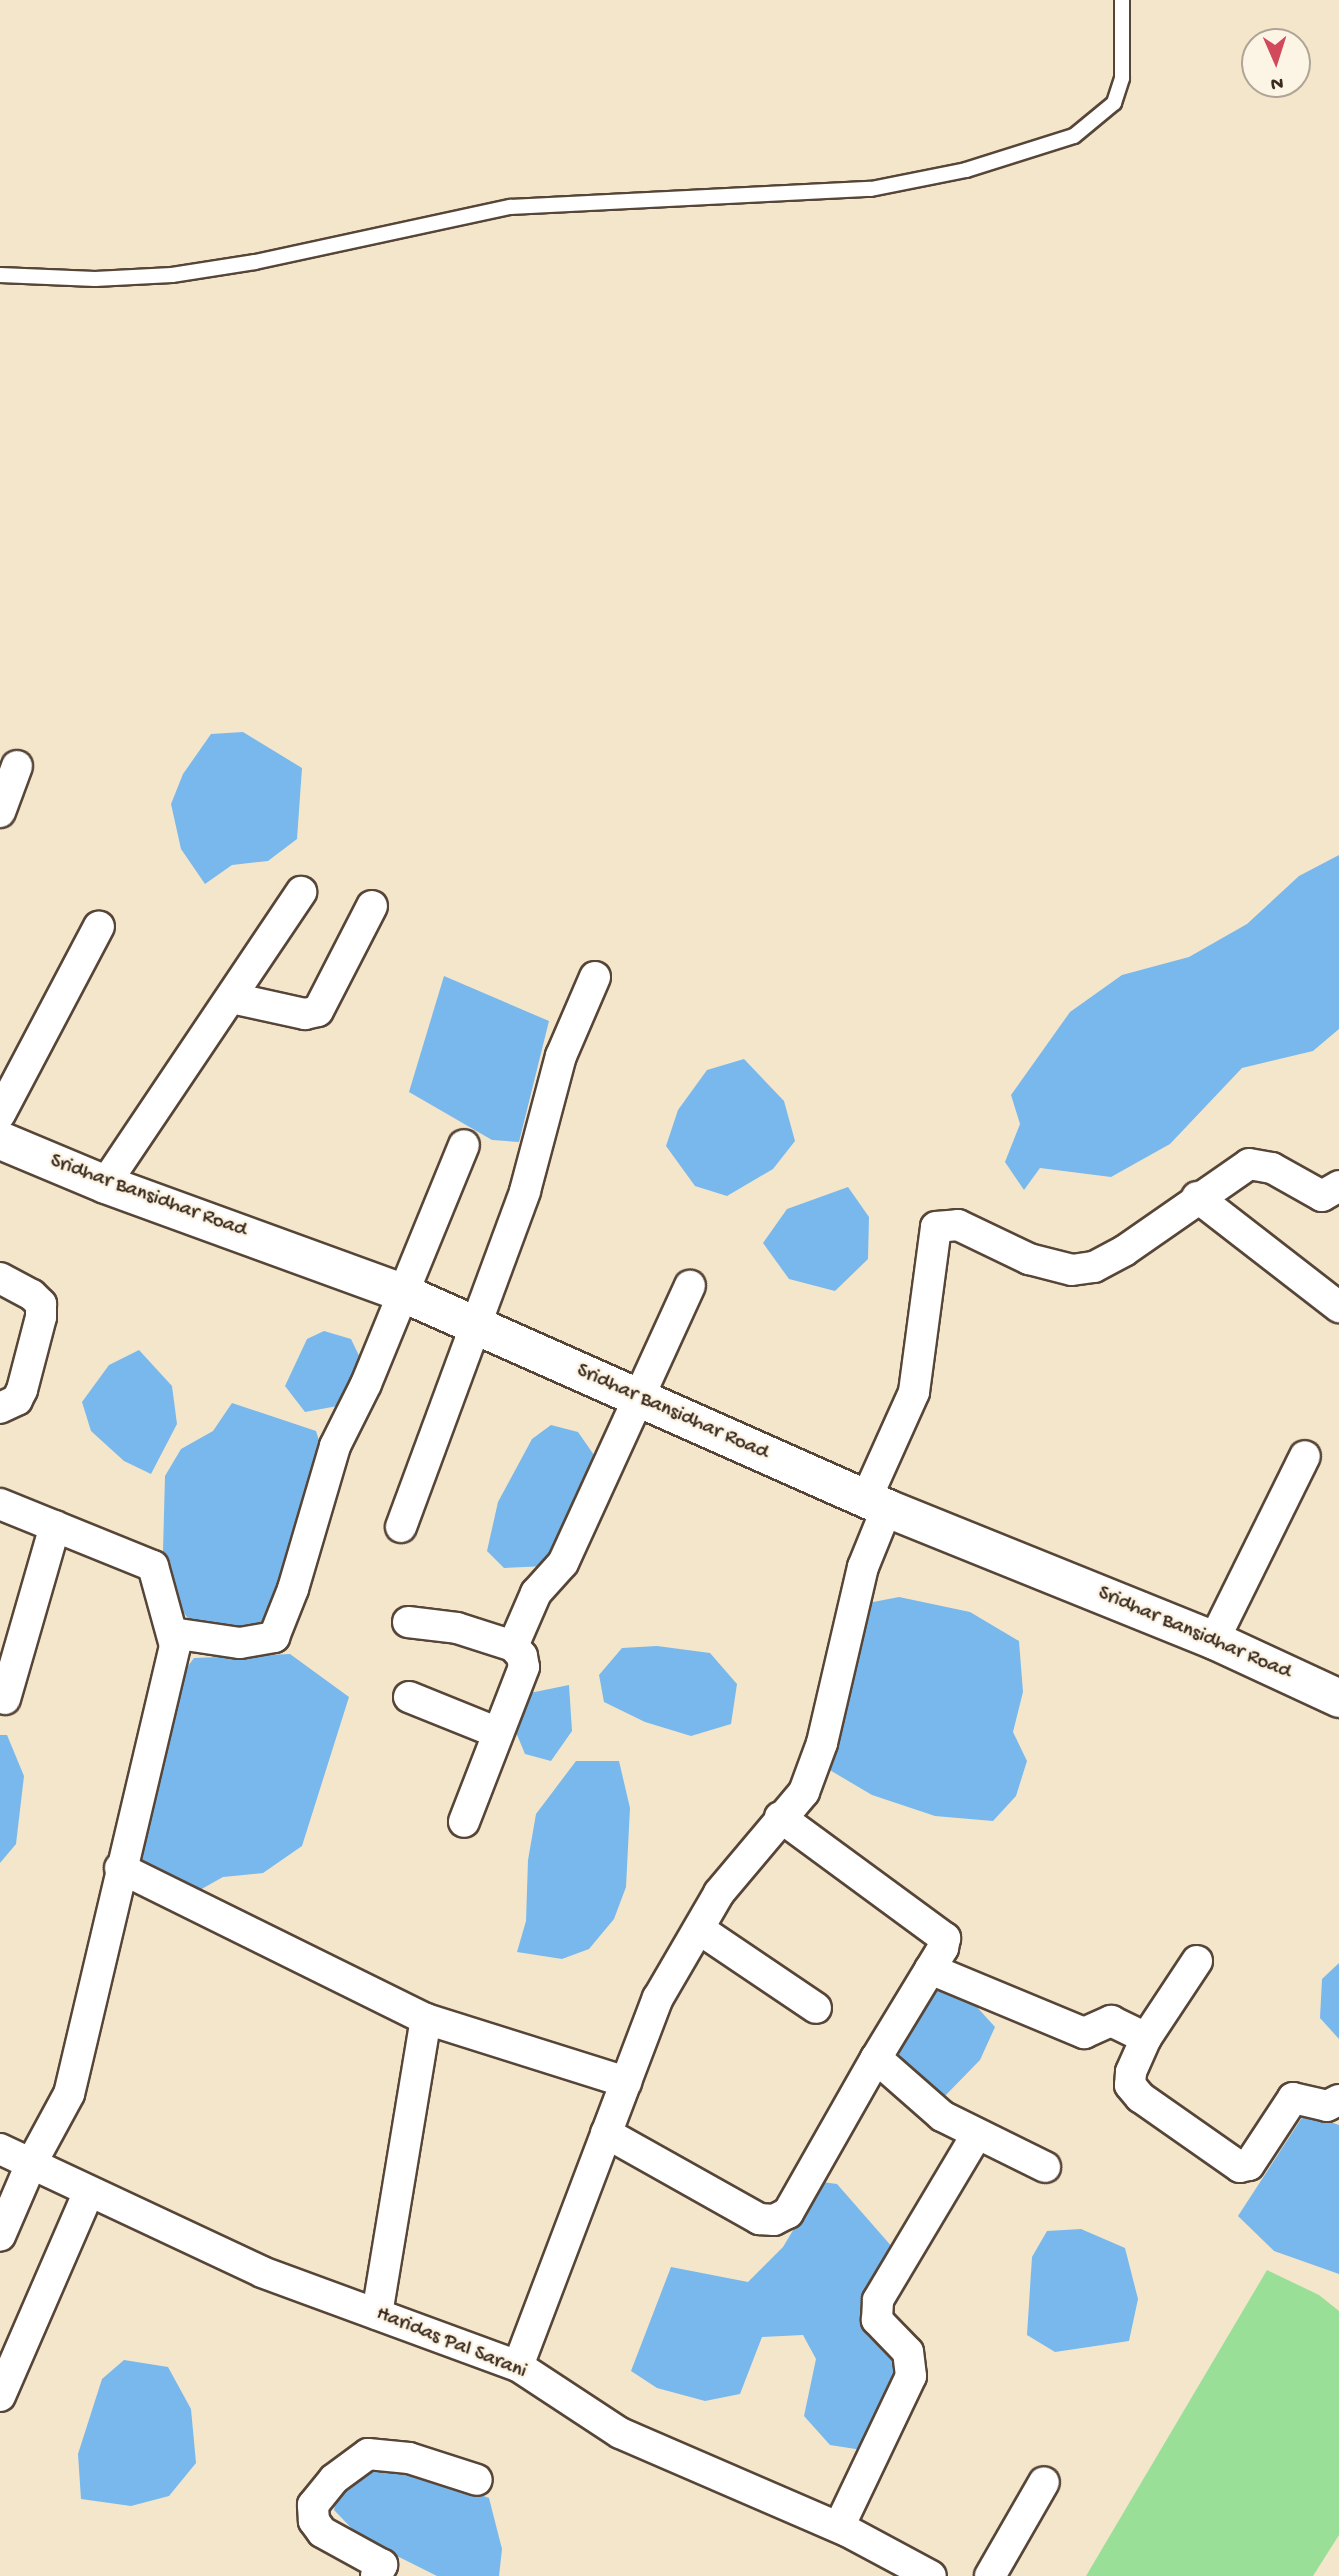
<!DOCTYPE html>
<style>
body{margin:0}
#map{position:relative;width:1339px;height:2576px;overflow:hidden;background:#f4e6cb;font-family:"Gochi Hand",sans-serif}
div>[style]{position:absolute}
.green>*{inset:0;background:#9adf98}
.water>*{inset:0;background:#79b8ec}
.roads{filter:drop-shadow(2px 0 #574638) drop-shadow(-2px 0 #574638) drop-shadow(0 2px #574638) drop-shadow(0 -2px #574638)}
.service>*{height:14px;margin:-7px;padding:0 7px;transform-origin:7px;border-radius:7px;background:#fff}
.minor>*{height:30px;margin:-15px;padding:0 15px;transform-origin:15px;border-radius:15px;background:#fff}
.tertiary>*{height:37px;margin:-18.5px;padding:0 18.5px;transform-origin:18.5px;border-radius:18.5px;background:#fff}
span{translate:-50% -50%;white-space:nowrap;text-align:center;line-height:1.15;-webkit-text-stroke:5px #fcf5e5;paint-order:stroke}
.street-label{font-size:21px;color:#3b2a1e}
.north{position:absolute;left:1241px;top:28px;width:70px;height:70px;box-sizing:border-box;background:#fcf5e5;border:2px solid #afa495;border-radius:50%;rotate:177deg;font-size:19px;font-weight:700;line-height:28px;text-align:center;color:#3b2a1e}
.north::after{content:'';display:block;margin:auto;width:24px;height:32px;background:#d1495b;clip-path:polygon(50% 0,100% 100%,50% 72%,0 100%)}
</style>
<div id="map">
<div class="green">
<i style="clip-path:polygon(1267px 2270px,1319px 2295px,1339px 2311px,1339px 2535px,1313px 2576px,1086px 2576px)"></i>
</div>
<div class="water">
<i style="clip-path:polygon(243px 732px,302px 768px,297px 839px,268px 861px,232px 865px,205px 884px,181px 849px,171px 804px,183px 774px,211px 734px)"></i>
<i style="clip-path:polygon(1339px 855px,1339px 1029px,1313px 1051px,1242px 1068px,1170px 1144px,1111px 1177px,1040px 1168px,1024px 1190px,1005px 1162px,1020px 1124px,1011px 1095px,1070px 1012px,1122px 975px,1189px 957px,1247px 924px,1299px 876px)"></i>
<i style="clip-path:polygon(444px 976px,549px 1021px,519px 1142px,492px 1140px,409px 1092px)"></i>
<i style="clip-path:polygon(744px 1059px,784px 1101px,795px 1141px,773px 1169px,727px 1196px,695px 1186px,666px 1146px,678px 1110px,707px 1070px)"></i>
<i style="clip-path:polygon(848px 1187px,869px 1217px,868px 1259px,835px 1291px,789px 1279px,763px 1243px,787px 1209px)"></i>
<i style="clip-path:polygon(324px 1331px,351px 1339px,363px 1364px,343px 1405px,305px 1412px,285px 1386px,307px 1339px)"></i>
<i style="clip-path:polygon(139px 1350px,172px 1386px,177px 1424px,151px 1474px,124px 1461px,91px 1431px,82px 1402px,109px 1365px)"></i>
<i style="clip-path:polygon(232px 1403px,316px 1431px,325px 1460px,270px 1620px,245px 1632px,191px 1622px,175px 1602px,163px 1551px,165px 1476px,181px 1449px,213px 1431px)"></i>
<i style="clip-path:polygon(551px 1425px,578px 1432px,594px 1455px,565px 1534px,547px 1566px,504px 1568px,487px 1551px,498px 1502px,532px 1439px)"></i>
<i style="clip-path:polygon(899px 1597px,970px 1612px,1019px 1641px,1023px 1692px,1013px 1732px,1027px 1761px,1016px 1796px,993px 1821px,935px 1816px,872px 1795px,828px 1769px,863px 1604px)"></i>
<i style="clip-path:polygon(657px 1646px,710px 1653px,737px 1684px,731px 1724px,691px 1736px,645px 1722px,604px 1702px,599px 1675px,622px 1648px)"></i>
<i style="clip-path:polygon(290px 1654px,349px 1697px,302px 1846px,263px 1873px,223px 1877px,198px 1891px,135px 1862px,176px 1682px,194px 1658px)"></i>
<i style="clip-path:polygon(569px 1685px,572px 1731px,551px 1761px,525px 1754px,513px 1725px,520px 1695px)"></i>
<i style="clip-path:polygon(0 1735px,7px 1735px,24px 1776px,16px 1844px,0 1863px)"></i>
<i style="clip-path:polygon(576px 1761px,619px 1761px,630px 1808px,626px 1887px,614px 1919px,589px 1949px,562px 1959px,517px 1952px,526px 1921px,528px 1860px,536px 1814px)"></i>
<i style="clip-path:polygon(1339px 1963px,1339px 2039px,1320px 2018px,1322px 1979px)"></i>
<i style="clip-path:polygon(937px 1987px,966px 1995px,995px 2027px,980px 2060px,942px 2099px,890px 2058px,915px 2010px)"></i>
<i style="clip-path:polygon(1305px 2113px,1339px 2125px,1339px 2274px,1274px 2251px,1238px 2216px)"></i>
<i style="clip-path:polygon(822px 2182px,837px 2184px,893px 2248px,862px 2321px,906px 2367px,862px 2450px,830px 2445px,804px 2416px,816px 2359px,803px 2335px,762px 2337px,740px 2394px,705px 2401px,657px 2388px,631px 2371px,671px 2267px,748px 2282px,783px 2247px)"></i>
<i style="clip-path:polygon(1081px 2229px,1125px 2248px,1138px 2299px,1129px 2341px,1055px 2352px,1027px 2335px,1032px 2257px,1047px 2231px)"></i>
<i style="clip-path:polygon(124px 2360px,168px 2367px,191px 2409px,196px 2463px,169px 2496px,131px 2506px,81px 2499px,78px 2454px,102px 2379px)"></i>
<i style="clip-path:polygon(378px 2467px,420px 2473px,489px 2498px,502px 2549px,499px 2576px,437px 2576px,361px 2538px,334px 2510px,339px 2486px)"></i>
</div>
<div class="roads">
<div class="service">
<i style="left:0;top:275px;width:95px;rotate:2.4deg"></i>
<i style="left:95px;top:279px;width:77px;rotate:-3deg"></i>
<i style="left:172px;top:275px;width:84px;rotate:-8.9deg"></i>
<i style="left:255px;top:262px;width:261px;rotate:-12.2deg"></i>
<i style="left:510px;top:207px;width:361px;rotate:-2.9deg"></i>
<i style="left:871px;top:189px;width:97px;rotate:-11.3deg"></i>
<i style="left:966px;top:170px;width:113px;rotate:-17.5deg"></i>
<i style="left:1074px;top:136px;width:52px;rotate:-39.5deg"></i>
<i style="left:1114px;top:103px;width:26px;rotate:-72deg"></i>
<i style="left:1122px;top:78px;width:78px;rotate:-90deg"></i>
</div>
<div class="minor">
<i style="left:0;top:812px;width:49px;rotate:-69.7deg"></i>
<i style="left:232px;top:998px;width:75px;rotate:12.4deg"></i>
<i style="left:305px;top:1014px;width:13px;rotate:-13deg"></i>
<i style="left:318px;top:1011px;width:118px;rotate:-62.8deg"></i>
<i style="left:0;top:1114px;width:212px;rotate:-62.2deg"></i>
<i style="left:105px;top:1184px;width:352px;rotate:-56.1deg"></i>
<i style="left:1197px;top:1197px;width:180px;rotate:37.8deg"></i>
<i style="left:0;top:1278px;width:36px;rotate:28deg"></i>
<i style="left:32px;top:1295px;width:13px;rotate:45deg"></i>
<i style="left:41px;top:1304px;width:13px;rotate:90deg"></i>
<i style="left:41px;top:1317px;width:75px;rotate:104.6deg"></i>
<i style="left:22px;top:1390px;width:11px;rotate:117deg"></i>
<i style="left:17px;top:1400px;width:19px;rotate:155deg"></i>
<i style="left:866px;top:1499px;width:117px;rotate:-65.8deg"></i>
<i style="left:914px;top:1392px;width:166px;rotate:-82.4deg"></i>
<i style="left:936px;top:1227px;width:22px;rotate:-5deg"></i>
<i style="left:958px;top:1225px;width:79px;rotate:25.6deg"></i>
<i style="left:1029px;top:1259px;width:44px;rotate:14.3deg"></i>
<i style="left:1072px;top:1270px;width:22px;rotate:-8deg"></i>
<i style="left:1094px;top:1267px;width:34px;rotate:-28deg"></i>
<i style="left:1124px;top:1251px;width:152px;rotate:-34.8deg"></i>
<i style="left:1249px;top:1164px;width:23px;rotate:10deg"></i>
<i style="left:1272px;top:1168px;width:57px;rotate:29.2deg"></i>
<i style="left:1322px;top:1196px;width:20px;rotate:-30deg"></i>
<i style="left:0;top:1504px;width:165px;rotate:22.1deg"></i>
<i style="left:153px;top:1566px;width:83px;rotate:74.6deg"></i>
<i style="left:175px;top:1646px;width:460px;rotate:103.3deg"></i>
<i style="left:69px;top:2094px;width:80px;rotate:118.5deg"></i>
<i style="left:31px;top:2164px;width:78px;rotate:113.3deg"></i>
<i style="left:401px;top:1527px;width:358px;rotate:-69.7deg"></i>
<i style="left:525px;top:1191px;width:140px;rotate:-75.1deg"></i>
<i style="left:561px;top:1056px;width:86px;rotate:-66.7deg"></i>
<i style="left:408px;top:1622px;width:49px;rotate:7deg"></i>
<i style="left:457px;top:1628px;width:59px;rotate:17.8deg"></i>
<i style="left:513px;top:1646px;width:13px;rotate:48deg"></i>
<i style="left:522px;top:1656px;width:11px;rotate:80deg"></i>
<i style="left:524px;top:1667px;width:166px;rotate:111.2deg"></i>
<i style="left:172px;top:1633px;width:69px;rotate:8.4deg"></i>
<i style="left:240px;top:1643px;width:35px;rotate:-10deg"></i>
<i style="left:274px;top:1637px;width:52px;rotate:-68.4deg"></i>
<i style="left:293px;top:1589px;width:149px;rotate:-73.6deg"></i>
<i style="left:335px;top:1446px;width:69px;rotate:-63.4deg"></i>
<i style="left:366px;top:1384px;width:258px;rotate:-67.7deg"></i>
<i style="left:1214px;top:1640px;width:205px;rotate:-63.7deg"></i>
<i style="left:513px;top:1646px;width:58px;rotate:-66.5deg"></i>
<i style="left:536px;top:1593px;width:40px;rotate:-48deg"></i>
<i style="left:563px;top:1563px;width:305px;rotate:-65.4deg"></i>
<i style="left:409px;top:1697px;width:96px;rotate:22deg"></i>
<i style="left:5px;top:1699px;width:180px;rotate:-73.9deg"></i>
<i style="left:780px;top:1817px;width:205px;rotate:36.3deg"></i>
<i style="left:945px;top:1938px;width:10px;rotate:101deg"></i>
<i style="left:943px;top:1948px;width:129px;rotate:121.3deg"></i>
<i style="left:876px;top:2058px;width:88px;rotate:41.3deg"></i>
<i style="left:942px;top:2116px;width:115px;rotate:26.3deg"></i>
<i style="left:120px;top:1868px;width:341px;rotate:26.3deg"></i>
<i style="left:426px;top:2019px;width:210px;rotate:17.5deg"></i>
<i style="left:699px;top:1929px;width:141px;rotate:34deg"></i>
<i style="left:1197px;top:1961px;width:92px;rotate:123.5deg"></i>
<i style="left:1146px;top:2038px;width:37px;rotate:114deg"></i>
<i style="left:1131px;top:2072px;width:13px;rotate:94deg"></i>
<i style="left:1130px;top:2085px;width:16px;rotate:50deg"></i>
<i style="left:1140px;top:2097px;width:122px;rotate:35deg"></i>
<i style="left:1240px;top:2167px;width:9px;rotate:-13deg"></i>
<i style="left:1249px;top:2165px;width:80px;rotate:-56.7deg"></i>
<i style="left:1293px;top:2098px;width:35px;rotate:13deg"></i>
<i style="left:1327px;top:2106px;width:13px;rotate:-27deg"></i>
<i style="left:930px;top:1969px;width:167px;rotate:22.6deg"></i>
<i style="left:1084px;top:2033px;width:30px;rotate:-24deg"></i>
<i style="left:1111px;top:2021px;width:39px;rotate:26deg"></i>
<i style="left:606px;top:2133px;width:176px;rotate:29.3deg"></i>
<i style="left:759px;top:2219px;width:15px;rotate:4deg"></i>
<i style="left:774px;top:2220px;width:16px;rotate:-27deg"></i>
<i style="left:788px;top:2213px;width:178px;rotate:-60.4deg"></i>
<i style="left:0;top:2149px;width:289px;rotate:25.1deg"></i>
<i style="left:262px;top:2272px;width:273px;rotate:20.2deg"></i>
<i style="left:518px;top:2366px;width:122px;rotate:33.3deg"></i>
<i style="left:620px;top:2433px;width:247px;rotate:23.4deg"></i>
<i style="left:847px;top:2531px;width:95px;rotate:28.2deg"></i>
<i style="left:377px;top:2314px;width:299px;rotate:-80.6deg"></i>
<i style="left:518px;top:2366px;width:394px;rotate:-69.2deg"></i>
<i style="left:658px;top:1998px;width:121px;rotate:-59.8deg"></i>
<i style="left:719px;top:1893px;width:132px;rotate:-49.9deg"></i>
<i style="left:804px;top:1792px;width:52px;rotate:-69.8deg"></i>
<i style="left:822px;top:1743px;width:181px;rotate:-76.9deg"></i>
<i style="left:863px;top:1567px;width:64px;rotate:-67.9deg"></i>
<i style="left:0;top:2396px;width:223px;rotate:-66.5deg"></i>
<i style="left:839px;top:2527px;width:167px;rotate:-64.5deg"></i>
<i style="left:911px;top:2376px;width:24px;rotate:-97deg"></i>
<i style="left:908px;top:2352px;width:45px;rotate:-134.1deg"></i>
<i style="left:877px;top:2320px;width:20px;rotate:-87deg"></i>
<i style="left:878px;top:2300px;width:193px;rotate:-59.2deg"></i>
<i style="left:376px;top:2576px;width:13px;rotate:-61deg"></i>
<i style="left:382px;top:2565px;width:68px;rotate:-151.2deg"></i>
<i style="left:322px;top:2532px;width:14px;rotate:-126deg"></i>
<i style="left:314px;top:2521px;width:16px;rotate:-94deg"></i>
<i style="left:313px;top:2505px;width:33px;rotate:-51deg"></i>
<i style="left:334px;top:2479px;width:42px;rotate:-36.3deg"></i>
<i style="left:368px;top:2454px;width:41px;rotate:5.6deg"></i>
<i style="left:409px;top:2458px;width:71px;rotate:17.9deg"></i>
<i style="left:990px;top:2576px;width:108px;rotate:-60.1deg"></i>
</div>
<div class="tertiary">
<i style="left:0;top:1140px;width:114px;rotate:22.7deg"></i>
<i style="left:105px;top:1184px;width:315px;rotate:20deg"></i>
<i style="left:401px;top:1292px;width:532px;rotate:23.96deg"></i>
<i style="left:887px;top:1508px;width:353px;rotate:22deg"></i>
<i style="left:1214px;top:1640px;width:138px;rotate:24.9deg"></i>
</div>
</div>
<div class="street-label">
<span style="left:148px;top:1197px;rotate:20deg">Sridhar Bansidhar Road</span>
<span style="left:672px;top:1413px;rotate:24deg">Sridhar Bansidhar Road</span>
<span style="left:1194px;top:1634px;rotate:23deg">Sridhar Bansidhar Road</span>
<span style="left:451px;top:2344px;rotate:22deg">Haridas Pal Sarani</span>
</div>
<div class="north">N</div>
</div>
